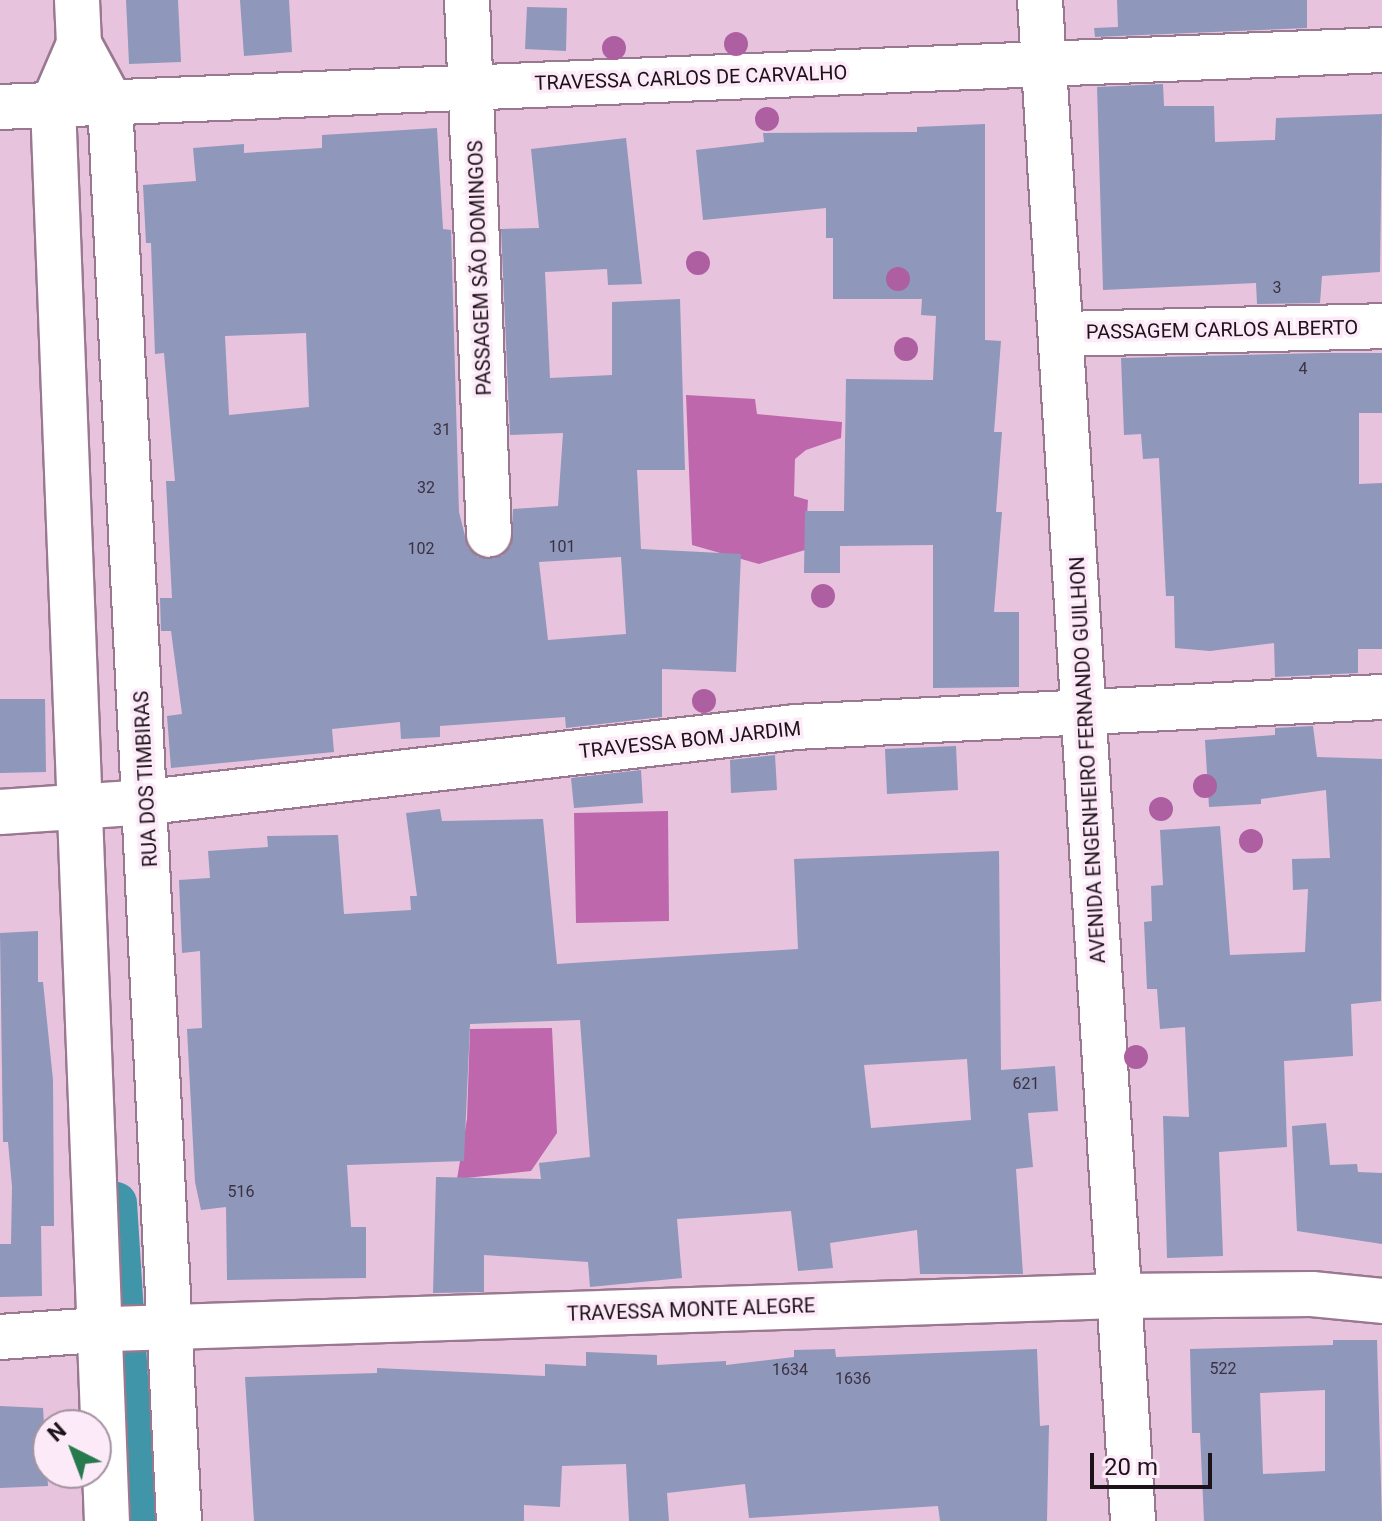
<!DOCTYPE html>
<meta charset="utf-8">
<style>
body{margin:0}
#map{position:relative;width:1382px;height:1521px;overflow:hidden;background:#e7c3de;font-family:Roboto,sans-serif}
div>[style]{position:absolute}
.forest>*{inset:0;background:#bf67ad}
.canal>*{height:42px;margin:-21px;padding:0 21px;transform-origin:21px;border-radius:21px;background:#4095a8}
.building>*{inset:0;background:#8f97ba}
.roads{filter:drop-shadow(2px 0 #997890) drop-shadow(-2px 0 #997890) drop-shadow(0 2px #997890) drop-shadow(0 -2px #997890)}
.street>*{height:44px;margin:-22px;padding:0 22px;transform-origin:22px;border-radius:22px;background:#fff}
.secondary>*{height:44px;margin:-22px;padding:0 22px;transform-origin:22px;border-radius:22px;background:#fff}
.trees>*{width:24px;height:24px;margin:-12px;border-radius:50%;background:#ae5fa1}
span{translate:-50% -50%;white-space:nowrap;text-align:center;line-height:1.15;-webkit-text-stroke:7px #fdeaf8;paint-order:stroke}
.number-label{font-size:16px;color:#3a3242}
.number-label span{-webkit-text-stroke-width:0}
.street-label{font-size:20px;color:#1d111a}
.north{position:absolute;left:32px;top:1409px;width:80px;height:80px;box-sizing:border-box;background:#fdeaf8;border:2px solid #a3939f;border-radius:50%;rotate:318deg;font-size:22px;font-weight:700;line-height:32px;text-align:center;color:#1d111a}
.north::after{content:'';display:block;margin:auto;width:28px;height:36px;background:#277a4d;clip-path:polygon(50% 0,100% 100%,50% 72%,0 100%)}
.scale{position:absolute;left:1090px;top:1453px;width:122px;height:36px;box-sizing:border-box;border:4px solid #1d111a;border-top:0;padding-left:10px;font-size:24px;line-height:28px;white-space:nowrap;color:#1d111a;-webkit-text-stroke:6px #fdeaf8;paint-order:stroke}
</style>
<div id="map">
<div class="forest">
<i style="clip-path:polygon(686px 395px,755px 399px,757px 414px,842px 422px,841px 438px,806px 450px,795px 459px,794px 496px,808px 500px,805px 550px,759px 564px,692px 545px)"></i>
<i style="clip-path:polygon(668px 811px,669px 921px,576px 923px,574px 813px)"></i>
<i style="clip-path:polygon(552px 1028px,557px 1133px,531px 1171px,457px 1179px,467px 1119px,470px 1029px)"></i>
</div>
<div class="canal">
<i style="left:116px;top:1203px;width:319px;rotate:86.4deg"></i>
</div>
<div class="building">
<i style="clip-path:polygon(126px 0,178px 0,181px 62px,129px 64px)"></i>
<i style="clip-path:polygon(240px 0,289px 0,292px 52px,244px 56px)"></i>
<i style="clip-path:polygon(1117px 0,1307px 0,1307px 28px,1095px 37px,1094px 28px,1118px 27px)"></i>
<i style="clip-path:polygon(527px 7px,567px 8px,566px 51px,525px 49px)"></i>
<i style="clip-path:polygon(1163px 84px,1164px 106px,1214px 106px,1215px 142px,1275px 140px,1276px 118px,1382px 114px,1380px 272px,1322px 276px,1320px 303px,1257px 304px,1256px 283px,1103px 290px,1097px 87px)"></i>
<i style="clip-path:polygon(985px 124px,985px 340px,1001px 341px,994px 432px,1002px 432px,996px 512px,1002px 512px,994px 612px,1019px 612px,1019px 687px,933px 688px,933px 545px,840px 546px,840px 573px,804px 573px,805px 511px,844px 511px,846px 379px,933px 380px,936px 316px,921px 315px,922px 299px,833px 299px,833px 238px,826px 238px,826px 208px,703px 220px,696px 150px,764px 142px,763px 133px,917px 132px,917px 127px)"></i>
<i style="clip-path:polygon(evenodd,437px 128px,443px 229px,451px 230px,459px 512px,468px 548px,478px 557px,502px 556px,511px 546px,513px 509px,558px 506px,563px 433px,510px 435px,501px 229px,539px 228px,531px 149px,626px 138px,642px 284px,608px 285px,607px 269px,545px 272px,550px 378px,612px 375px,612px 302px,680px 299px,685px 470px,637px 470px,641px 549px,741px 554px,736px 672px,662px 669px,662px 717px,566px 728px,565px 717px,440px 726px,440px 737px,401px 739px,400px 722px,332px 729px,334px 752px,171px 768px,167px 716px,182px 714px,171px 631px,161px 631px,160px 598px,172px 598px,166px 481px,175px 481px,164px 353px,155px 354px,151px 243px,146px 243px,143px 185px,196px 181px,193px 148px,244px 144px,244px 153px,322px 148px,322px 135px,437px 128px,306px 333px,309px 407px,229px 415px,225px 336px,306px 333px,437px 128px,621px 557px,626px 634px,548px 640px,539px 562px,621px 557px)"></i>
<i style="clip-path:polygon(1322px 353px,1382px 353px,1382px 413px,1359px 413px,1359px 484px,1382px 483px,1382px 649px,1358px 649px,1358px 673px,1275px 677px,1274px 643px,1210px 651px,1175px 648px,1174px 596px,1166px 596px,1159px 458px,1143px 459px,1141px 434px,1124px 435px,1121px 358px)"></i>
<i style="clip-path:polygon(0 699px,45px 699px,46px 772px,0 773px)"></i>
<i style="clip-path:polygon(1313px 726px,1317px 757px,1382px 759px,1381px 1001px,1351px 1004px,1353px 1056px,1284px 1061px,1287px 1147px,1219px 1152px,1223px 1256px,1167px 1258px,1163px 1116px,1189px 1117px,1185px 1027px,1160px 1029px,1157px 989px,1147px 989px,1144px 922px,1152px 921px,1151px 886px,1163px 885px,1160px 830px,1220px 826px,1230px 955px,1305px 952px,1308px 889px,1293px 890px,1292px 859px,1330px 858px,1326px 790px,1261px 799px,1261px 804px,1209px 807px,1205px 740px,1275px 735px,1275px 728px)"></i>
<i style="clip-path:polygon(956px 746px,958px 790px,887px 794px,885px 749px)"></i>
<i style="clip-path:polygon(775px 755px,777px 790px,731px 793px,730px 760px)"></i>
<i style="clip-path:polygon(641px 770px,643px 803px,574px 808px,571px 778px)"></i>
<i style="clip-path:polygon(evenodd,440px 809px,442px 821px,543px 819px,557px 964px,798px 949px,794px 859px,999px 851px,1001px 1070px,1055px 1066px,1058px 1111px,1028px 1113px,1033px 1167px,1016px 1169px,1023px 1274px,920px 1274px,917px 1230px,830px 1243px,833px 1268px,798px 1271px,791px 1211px,677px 1219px,682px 1278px,590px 1287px,588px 1262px,484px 1255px,484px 1292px,433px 1293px,436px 1177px,541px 1179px,539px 1163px,590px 1157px,580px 1020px,470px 1024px,464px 1161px,347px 1165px,351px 1227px,366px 1227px,366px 1278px,227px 1280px,226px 1207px,201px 1210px,195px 1182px,187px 1029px,202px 1028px,200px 951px,182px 953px,179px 880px,210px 878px,208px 851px,268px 847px,267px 836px,338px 835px,344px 914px,411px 910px,410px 896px,417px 896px,406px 813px,440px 809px,967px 1059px,971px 1120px,871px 1128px,864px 1065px,967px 1059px)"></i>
<i style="clip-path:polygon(38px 931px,38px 982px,43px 982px,53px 1080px,54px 1226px,41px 1226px,42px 1296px,0 1297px,0 1244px,11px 1244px,12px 1187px,8px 1142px,3px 1142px,0 933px)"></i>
<i style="clip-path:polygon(1326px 1123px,1330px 1165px,1357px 1164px,1358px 1172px,1382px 1173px,1382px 1244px,1297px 1231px,1292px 1126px)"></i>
<i style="clip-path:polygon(evenodd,1333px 1340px,1377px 1340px,1382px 1521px,1204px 1521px,1200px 1433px,1192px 1433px,1190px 1349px,1333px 1345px,1333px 1340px,1325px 1390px,1325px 1471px,1263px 1474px,1260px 1393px,1325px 1390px)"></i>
<i style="clip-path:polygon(835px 1349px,836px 1357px,1037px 1349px,1040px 1426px,1049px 1425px,1047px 1521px,940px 1521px,938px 1506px,749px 1518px,745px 1484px,667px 1493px,669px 1521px,629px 1521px,626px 1464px,562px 1466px,560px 1507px,524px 1505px,524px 1521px,254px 1521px,245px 1377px,377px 1373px,377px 1368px,545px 1376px,545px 1364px,586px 1366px,586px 1352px,657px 1355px,657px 1365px,726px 1361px,726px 1365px,794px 1357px,794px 1350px)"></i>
<i style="clip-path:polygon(0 1406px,43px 1408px,48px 1486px,0 1488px)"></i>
</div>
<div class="roads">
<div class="street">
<i style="left:77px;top:0;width:44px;rotate:87.4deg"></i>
<i style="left:79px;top:44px;width:65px;rotate:61.5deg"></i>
<i style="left:110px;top:101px;width:1422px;rotate:87.22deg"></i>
<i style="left:467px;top:0;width:535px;rotate:87.65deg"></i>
<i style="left:79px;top:44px;width:65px;rotate:113.4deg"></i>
<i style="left:53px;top:104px;width:1418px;rotate:87.82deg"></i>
<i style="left:0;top:107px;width:1383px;rotate:-2.36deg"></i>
<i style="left:1063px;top:334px;width:319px;rotate:-1.4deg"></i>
<i style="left:0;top:812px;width:148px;rotate:-3.9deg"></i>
<i style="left:148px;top:802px;width:651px;rotate:-6.61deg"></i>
<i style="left:795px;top:727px;width:588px;rotate:-2.93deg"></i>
<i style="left:0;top:1337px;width:112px;rotate:-4.1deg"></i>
<i style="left:112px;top:1329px;width:1008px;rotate:-1.88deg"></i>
<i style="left:1119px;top:1296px;width:193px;rotate:-0.6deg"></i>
<i style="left:1312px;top:1294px;width:70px;rotate:5.7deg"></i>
</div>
<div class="secondary">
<i style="left:1040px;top:0;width:1524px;rotate:86.5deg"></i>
</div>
</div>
<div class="trees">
<i style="left:736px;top:44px"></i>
<i style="left:614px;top:48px"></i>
<i style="left:767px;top:119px"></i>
<i style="left:698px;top:263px"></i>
<i style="left:898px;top:279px"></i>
<i style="left:906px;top:349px"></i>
<i style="left:823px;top:596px"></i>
<i style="left:704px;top:701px"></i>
<i style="left:1205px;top:786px"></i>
<i style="left:1161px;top:809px"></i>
<i style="left:1251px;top:841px"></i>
<i style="left:1136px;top:1057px"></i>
</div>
<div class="number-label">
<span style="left:1277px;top:288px">3</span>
<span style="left:1303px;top:369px">4</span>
<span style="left:442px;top:430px">31</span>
<span style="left:426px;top:488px">32</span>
<span style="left:562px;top:547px">101</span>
<span style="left:421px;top:549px">102</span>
<span style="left:1026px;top:1084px">621</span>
<span style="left:241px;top:1192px">516</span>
<span style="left:1223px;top:1369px">522</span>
<span style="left:790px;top:1370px">1634</span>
<span style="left:853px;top:1379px">1636</span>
</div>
<div class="street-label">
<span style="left:691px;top:78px;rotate:-2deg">TRAVESSA CARLOS DE CARVALHO</span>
<span style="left:480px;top:268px;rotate:-92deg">PASSAGEM SÃO DOMINGOS</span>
<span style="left:1222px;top:330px;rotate:-1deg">PASSAGEM CARLOS ALBERTO</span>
<span style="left:690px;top:740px;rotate:-6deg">TRAVESSA BOM JARDIM</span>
<span style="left:1088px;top:760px;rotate:-93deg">AVENIDA ENGENHEIRO FERNANDO GUILHON</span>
<span style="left:146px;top:779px;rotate:-93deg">RUA DOS TIMBIRAS</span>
<span style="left:691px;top:1310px;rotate:-2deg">TRAVESSA MONTE ALEGRE</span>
</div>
<div class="north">N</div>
<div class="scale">20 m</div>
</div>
